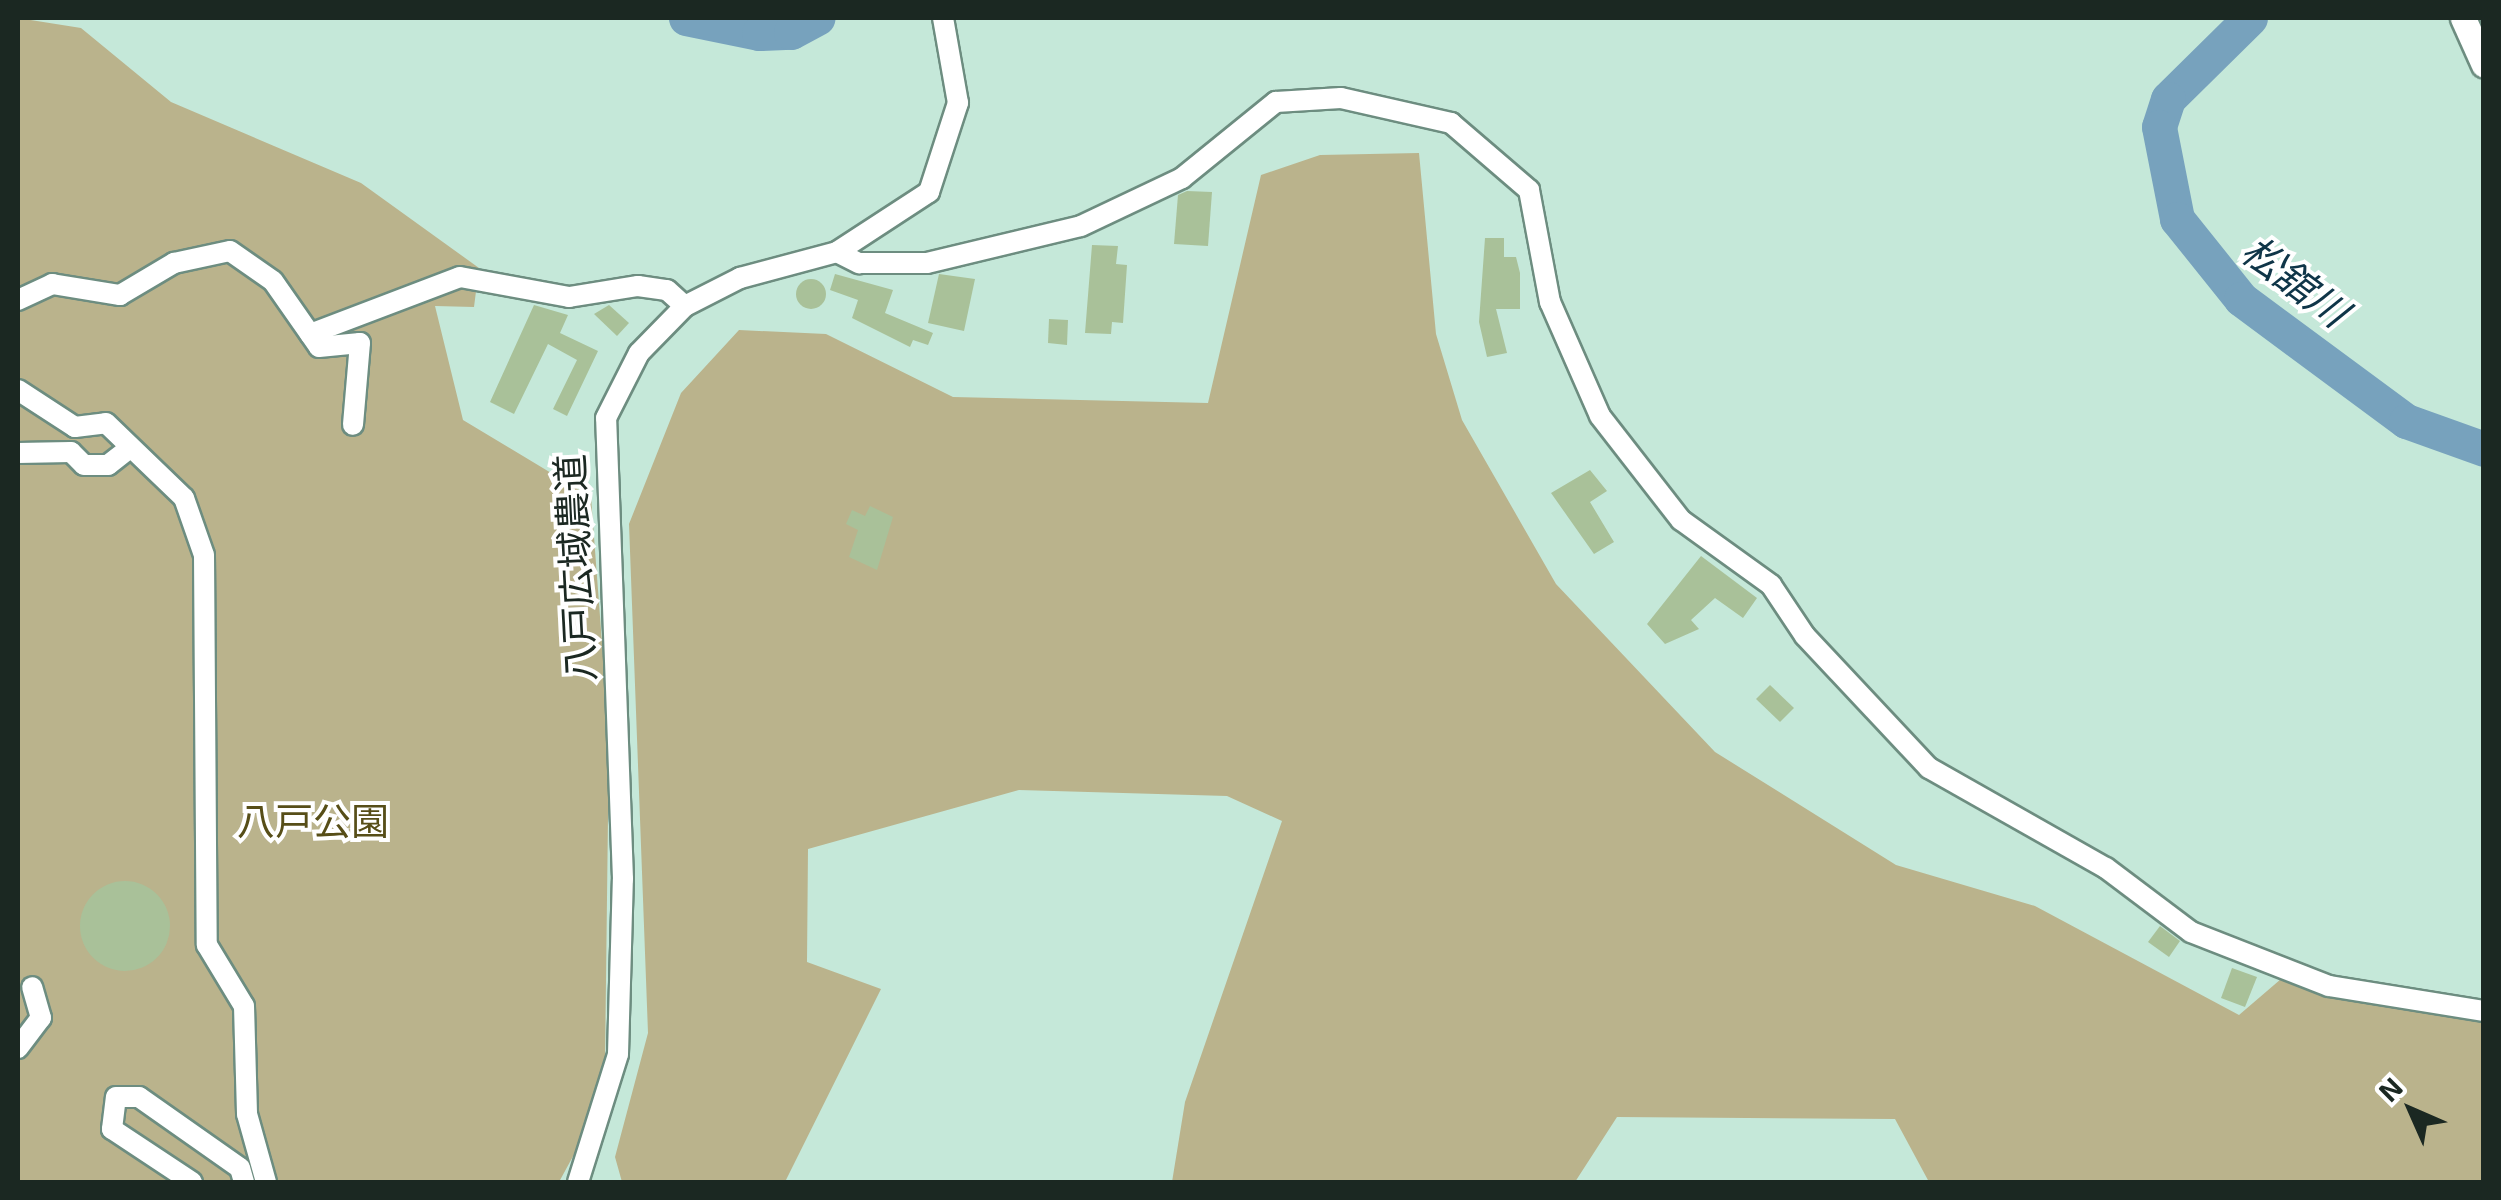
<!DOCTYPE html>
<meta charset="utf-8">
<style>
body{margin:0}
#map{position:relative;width:2501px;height:1200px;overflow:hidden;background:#c5e8d9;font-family:"Exo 2","Noto Sans JP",sans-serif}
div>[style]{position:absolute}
.green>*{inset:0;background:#bab38c}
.river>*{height:35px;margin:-17.5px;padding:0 17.5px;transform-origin:17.5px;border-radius:17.5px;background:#77a2bd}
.building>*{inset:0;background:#a9c199}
.round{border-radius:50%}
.roads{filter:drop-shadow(2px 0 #6d8d80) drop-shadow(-2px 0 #6d8d80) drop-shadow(0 2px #6d8d80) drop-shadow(0 -2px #6d8d80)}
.minor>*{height:20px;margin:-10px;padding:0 10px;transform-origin:10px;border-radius:10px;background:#fff}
.major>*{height:25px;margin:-12.5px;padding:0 12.5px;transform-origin:12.5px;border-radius:12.5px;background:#fff}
span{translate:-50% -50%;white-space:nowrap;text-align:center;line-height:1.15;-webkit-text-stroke:8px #fff;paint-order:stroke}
.street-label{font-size:38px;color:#1b2822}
.park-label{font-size:38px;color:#574e18}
.water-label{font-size:40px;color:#0f3548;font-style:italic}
.frame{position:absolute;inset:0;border:20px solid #1b2822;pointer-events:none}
.north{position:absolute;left:2361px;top:1060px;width:100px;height:100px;-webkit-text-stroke:8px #fff;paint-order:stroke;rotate:315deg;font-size:28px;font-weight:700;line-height:40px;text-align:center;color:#1b2822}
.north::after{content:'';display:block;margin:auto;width:35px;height:45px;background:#1b2822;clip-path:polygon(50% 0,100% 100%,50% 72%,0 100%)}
</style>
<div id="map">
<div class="green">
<i style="clip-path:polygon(18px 18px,81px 28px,171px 102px,361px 183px,479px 268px,474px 307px,435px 306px,463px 420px,591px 497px,609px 736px,605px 1063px,589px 1127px,559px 1182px,18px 1182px)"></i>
<i style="clip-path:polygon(1419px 153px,1436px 334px,1462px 420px,1556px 584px,1715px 752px,1896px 865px,2035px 906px,2239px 1015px,2281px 979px,2483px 1006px,2483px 1182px,1929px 1182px,1895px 1119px,1617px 1117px,1575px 1182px,1172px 1182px,1185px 1102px,1282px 821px,1227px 796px,1019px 790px,808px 849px,807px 962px,881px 989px,785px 1182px,622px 1182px,615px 1157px,648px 1033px,629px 524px,681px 393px,739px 330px,826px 334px,953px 397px,1208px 403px,1261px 175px,1320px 155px)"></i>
</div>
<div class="river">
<i style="left:686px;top:18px;width:75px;rotate:11.6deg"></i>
<i style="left:759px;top:33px;width:32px;rotate:-2deg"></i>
<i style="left:791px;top:32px;width:30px;rotate:-28deg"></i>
<i style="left:2250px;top:18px;width:115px;rotate:135.4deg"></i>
<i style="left:2168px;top:99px;width:29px;rotate:108deg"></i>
<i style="left:2159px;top:127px;width:94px;rotate:78.9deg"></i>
<i style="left:2177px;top:219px;width:102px;rotate:51.3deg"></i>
<i style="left:2241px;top:299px;width:205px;rotate:36.5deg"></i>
<i style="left:2406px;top:421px;width:83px;rotate:19.7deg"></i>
</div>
<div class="building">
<i style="clip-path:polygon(1187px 191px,1212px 192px,1208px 246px,1174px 244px,1178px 195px)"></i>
<i style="clip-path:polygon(1485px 238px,1504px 238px,1504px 257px,1516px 257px,1520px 273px,1520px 309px,1496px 309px,1507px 353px,1487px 357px,1479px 322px)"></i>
<i style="clip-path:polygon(1092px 245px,1118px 246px,1116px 264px,1127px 265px,1123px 323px,1112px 322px,1111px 334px,1085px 333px)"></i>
<i style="clip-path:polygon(835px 274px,893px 290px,885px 313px,933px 333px,928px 345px,913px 340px,910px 347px,852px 318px,858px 300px,830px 290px)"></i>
<i style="clip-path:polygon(939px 274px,975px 279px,964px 331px,928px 323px)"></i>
<i class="round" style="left:796px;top:279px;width:30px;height:30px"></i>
<i style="clip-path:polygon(534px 305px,568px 315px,560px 333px,598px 351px,567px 416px,553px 409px,577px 360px,548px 344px,514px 414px,490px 402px)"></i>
<i style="clip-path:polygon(609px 305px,629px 323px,617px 336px,594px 314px)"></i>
<i style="clip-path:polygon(1049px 319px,1068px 320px,1067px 345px,1048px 343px)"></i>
<i style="clip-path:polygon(1590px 470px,1607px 491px,1590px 502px,1614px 542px,1594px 554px,1551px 493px)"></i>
<i style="clip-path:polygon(870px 506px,893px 517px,877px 570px,849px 557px,858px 530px,846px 524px,852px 510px,865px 516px)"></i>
<i style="clip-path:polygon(1701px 556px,1757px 598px,1743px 618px,1715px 598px,1691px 620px,1699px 629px,1665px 644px,1647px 624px)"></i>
<i style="clip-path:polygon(1770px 685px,1794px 708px,1780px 722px,1756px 699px)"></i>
<i class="round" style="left:80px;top:881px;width:90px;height:90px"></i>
<i style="clip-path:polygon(2160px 926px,2180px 941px,2169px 957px,2148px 942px)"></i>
<i style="clip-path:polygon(2232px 968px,2257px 977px,2245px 1007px,2221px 998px)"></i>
</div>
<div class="roads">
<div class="minor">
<i style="left:837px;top:252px;width:25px;rotate:27deg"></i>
<i style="left:859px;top:263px;width:68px"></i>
<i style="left:927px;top:263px;width:158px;rotate:-13.5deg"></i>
<i style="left:1081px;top:226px;width:112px;rotate:-25.4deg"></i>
<i style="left:1182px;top:178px;width:121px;rotate:-39deg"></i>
<i style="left:1276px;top:102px;width:65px;rotate:-3.5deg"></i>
<i style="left:1341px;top:98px;width:113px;rotate:12.8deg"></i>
<i style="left:1451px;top:123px;width:103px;rotate:40.7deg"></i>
<i style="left:1529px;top:190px;width:114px;rotate:79.4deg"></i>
<i style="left:1550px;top:302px;width:124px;rotate:66.3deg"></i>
<i style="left:1600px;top:416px;width:132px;rotate:52.1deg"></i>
<i style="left:1681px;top:520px;width:111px;rotate:35.8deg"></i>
<i style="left:1771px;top:585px;width:61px;rotate:56.3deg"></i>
<i style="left:1805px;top:636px;width:181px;rotate:46.8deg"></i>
<i style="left:1929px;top:768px;width:203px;rotate:29.5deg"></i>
<i style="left:2106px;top:868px;width:106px;rotate:37deg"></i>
<i style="left:2191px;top:932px;width:148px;rotate:21.4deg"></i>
<i style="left:2329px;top:986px;width:157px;rotate:9.2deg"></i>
<i style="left:18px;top:300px;width:38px;rotate:-25deg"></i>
<i style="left:52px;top:284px;width:69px;rotate:9.2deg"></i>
<i style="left:120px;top:295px;width:63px;rotate:-30.7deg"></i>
<i style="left:174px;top:263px;width:57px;rotate:-12.1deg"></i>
<i style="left:230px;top:251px;width:52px;rotate:34.9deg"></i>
<i style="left:273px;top:281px;width:80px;rotate:55.1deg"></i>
<i style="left:319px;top:347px;width:41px;rotate:-5.6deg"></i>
<i style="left:360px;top:343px;width:82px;rotate:94.9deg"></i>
<i style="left:310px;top:334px;width:160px;rotate:-20.8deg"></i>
<i style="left:460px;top:277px;width:111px;rotate:10.4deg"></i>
<i style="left:569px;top:297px;width:70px;rotate:-9.1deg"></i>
<i style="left:638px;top:286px;width:29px;rotate:8deg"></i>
<i style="left:667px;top:290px;width:24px;rotate:42deg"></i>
<i style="left:18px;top:390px;width:68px;rotate:33deg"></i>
<i style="left:75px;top:427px;width:31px;rotate:-7deg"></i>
<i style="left:106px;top:423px;width:108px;rotate:43.9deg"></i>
<i style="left:184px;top:498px;width:60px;rotate:70.7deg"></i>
<i style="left:204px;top:555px;width:390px;rotate:89.6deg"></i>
<i style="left:207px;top:945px;width:71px;rotate:58.8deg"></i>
<i style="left:244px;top:1006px;width:108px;rotate:88.4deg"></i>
<i style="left:247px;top:1114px;width:71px;rotate:74.4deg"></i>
<i style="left:18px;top:453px;width:53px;rotate:-1.1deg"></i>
<i style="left:71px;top:452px;width:18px;rotate:45deg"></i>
<i style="left:84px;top:465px;width:24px"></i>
<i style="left:108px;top:465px;width:23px;rotate:-38deg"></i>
<i style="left:18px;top:1048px;width:38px;rotate:-53deg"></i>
<i style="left:41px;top:1018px;width:32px;rotate:-106deg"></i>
<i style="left:192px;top:1182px;width:96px;rotate:-146.5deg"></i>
<i style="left:112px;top:1129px;width:32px;rotate:-83deg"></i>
<i style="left:116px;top:1097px;width:23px"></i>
<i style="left:139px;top:1097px;width:123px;rotate:35.1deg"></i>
<i style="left:240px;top:1168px;width:15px;rotate:74deg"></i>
<i style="left:578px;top:1182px;width:134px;rotate:-72.6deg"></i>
<i style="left:618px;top:1054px;width:175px;rotate:-88.4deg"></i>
<i style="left:623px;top:879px;width:461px;rotate:-92.1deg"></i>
<i style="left:606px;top:418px;width:73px;rotate:-63.1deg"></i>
<i style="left:639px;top:353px;width:66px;rotate:-45.6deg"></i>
<i style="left:685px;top:306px;width:62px;rotate:-27deg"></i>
<i style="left:740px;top:278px;width:100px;rotate:-15deg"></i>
<i style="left:837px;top:252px;width:110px;rotate:-33.1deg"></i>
<i style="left:929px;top:192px;width:94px;rotate:-72deg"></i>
<i style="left:958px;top:103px;width:86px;rotate:-100deg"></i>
</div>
<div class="major">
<i style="left:2463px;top:18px;width:51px;rotate:65.9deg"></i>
</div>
</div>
<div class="street-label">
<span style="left:575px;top:568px;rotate:-93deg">八戸広域農道</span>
</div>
<div class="park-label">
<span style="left:313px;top:821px">八戸公園</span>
</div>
<div class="water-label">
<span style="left:2296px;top:280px;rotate:37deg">松舘川</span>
</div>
<div class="frame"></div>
<div class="north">N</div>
</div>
